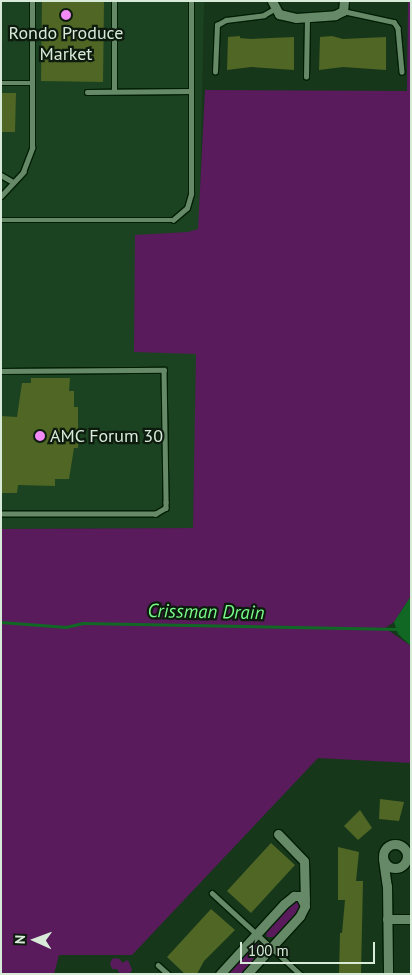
<!DOCTYPE html>
<style>
body{margin:0}
#map{position:relative;width:412px;height:975px;overflow:hidden;background:#17371b;font-family:"PT Sans",sans-serif}
div>[style]{position:absolute}
.built>*{inset:0;background:#1c4321}
.green>*{inset:0;background:#591b5b}
.water>*{inset:0;background:#116825}
.stream>*{height:2.5px;margin:-1.25px;padding:0 1.25px;transform-origin:1.25px;border-radius:1.25px;background:#116825}
.building>*{inset:0;background:#4f6624}
.roads{filter:drop-shadow(1px 0 #001e04) drop-shadow(-1px 0 #001e04) drop-shadow(0 1px #001e04) drop-shadow(0 -1px #001e04)}
.service>*{height:4.5px;margin:-2.25px;padding:0 2.25px;transform-origin:2.25px;border-radius:2.25px;background:#668968}
.minor>*{height:9px;margin:-4.5px;padding:0 4.5px;transform-origin:4.5px;border-radius:4.5px;background:#668968}
.minor>.ring{margin:-4.5px;padding:0;box-sizing:content-box;background:none;border:9px solid #668968;border-radius:50%}
.dots>*{width:14px;height:14px;translate:-50% -50%;box-sizing:border-box;border:2px solid #0d1b0e;border-radius:50%}
span{translate:-50% -50%;white-space:nowrap;text-align:center;line-height:1.15;-webkit-text-stroke:4.5px #0d1b0e;paint-order:stroke}
.poi-label{font-size:18px;color:#d8ebd9}
.left{translate:0 -50%;text-align:left}
.water-label{font-size:19px;color:#79fa89;font-style:italic}
.frame{position:absolute;inset:0;border:2px solid #d8ebd9;pointer-events:none}
.north{position:absolute;left:10px;top:915px;width:50px;height:50px;-webkit-text-stroke:4px #0d1b0e;paint-order:stroke;rotate:272deg;font-size:14px;font-weight:700;line-height:20px;text-align:center;color:#d8ebd9}
.north::after{content:'';display:block;margin:auto;width:18px;height:22px;background:#d8ebd9;clip-path:polygon(50% 0,100% 100%,50% 72%,0 100%)}
.scale{position:absolute;left:240px;top:942px;width:135px;height:22px;box-sizing:border-box;border:2px solid #d8ebd9;border-top:0;padding-left:6px;font-size:15px;line-height:18px;white-space:nowrap;color:#d8ebd9;-webkit-text-stroke:4px #0d1b0e;paint-order:stroke}
</style>
<div id="map">
<div class="built">
<i style="clip-path:polygon(1px 1px,204px 1px,193px 528px,1px 529px)"></i>
</div>
<div class="green">
<i style="clip-path:polygon(408px 1px,411px 1px,411px 596px,394px 622px,385px 628px,411px 646px,411px 763px,318px 758px,132px 955px,59px 955px,54px 974px,1px 974px,1px 529px,193px 528px,196px 354px,134px 352px,135px 235px,188px 232px,198px 229px,205px 90px,407px 91px)"></i>
<i style="clip-path:polygon(294px 901px,300px 902px,298px 911px,274px 937px,267px 937px,266px 930px)"></i>
<i style="clip-path:polygon(254px 943px,261px 944px,262px 951px,241px 974px,227px 974px)"></i>
<i style="clip-path:polygon(113px 958px,120px 959px,122px 963px,128px 960px,132px 970px,129px 974px,120px 974px,117px 969px,112px 969px,110px 963px)"></i>
</div>
<div class="water">
<i style="clip-path:polygon(411px 596px,411px 646px,398px 634px,394px 622px)"></i>
</div>
<div class="stream">
<i style="left:1px;top:622px;width:65px;rotate:4.4deg"></i>
<i style="left:66px;top:627px;width:17px;rotate:-13deg"></i>
<i style="left:83px;top:623px;width:316px;rotate:1.1deg"></i>
</div>
<div class="building">
<i style="clip-path:polygon(42px 1px,104px 1px,103px 82px,41px 81px)"></i>
<i style="clip-path:polygon(240px 36px,240px 38px,251px 39px,294px 37px,294px 70px,251px 67px,227px 70px,228px 37px)"></i>
<i style="clip-path:polygon(332px 36px,343px 39px,386px 37px,386px 70px,343px 67px,319px 70px,320px 37px)"></i>
<i style="clip-path:polygon(1px 93px,16px 93px,15px 132px,1px 132px)"></i>
<i style="clip-path:polygon(31px 378px,70px 378px,69px 391px,74px 391px,74px 407px,78px 407px,78px 448px,74px 448px,69px 479px,55px 479px,55px 486px,18px 485px,17px 493px,1px 493px,1px 416px,17px 417px,22px 383px,31px 383px)"></i>
<i style="clip-path:polygon(380px 799px,404px 802px,399px 821px,379px 819px)"></i>
<i style="clip-path:polygon(360px 810px,372px 828px,358px 840px,344px 826px)"></i>
<i style="clip-path:polygon(271px 843px,295px 865px,251px 913px,227px 891px)"></i>
<i style="clip-path:polygon(338px 847px,359px 852px,356px 881px,363px 881px,361px 974px,339px 974px,340px 933px,342px 933px,345px 900px,338px 900px)"></i>
<i style="clip-path:polygon(211px 909px,235px 930px,204px 961px,197px 974px,185px 974px,167px 957px)"></i>
</div>
<div class="roads">
<div class="service">
<i style="left:343px;top:11px;width:52px;rotate:12.2deg"></i>
<i style="left:394px;top:22px;width:7px;rotate:56deg"></i>
<i style="left:398px;top:28px;width:44px;rotate:84.8deg"></i>
<i style="left:215px;top:72px;width:47px;rotate:-87.6deg"></i>
<i style="left:217px;top:25px;width:10px;rotate:-29deg"></i>
<i style="left:226px;top:20px;width:38px;rotate:-7deg"></i>
<i style="left:264px;top:15px;width:12px;rotate:-31deg"></i>
<i style="left:306px;top:77px;width:60px;rotate:-89deg"></i>
<i style="left:1px;top:83px;width:31px"></i>
<i style="left:114px;top:91px;width:90px;rotate:-90deg"></i>
<i style="left:87px;top:92px;width:104px;rotate:-0.6deg"></i>
<i style="left:1px;top:175px;width:14px;rotate:30deg"></i>
<i style="left:1px;top:196px;width:33px;rotate:-47deg"></i>
<i style="left:23px;top:172px;width:26px;rotate:-69deg"></i>
<i style="left:32px;top:148px;width:147px;rotate:-90deg"></i>
<i style="left:1px;top:220px;width:172px"></i>
<i style="left:173px;top:220px;width:18px;rotate:-41deg"></i>
<i style="left:187px;top:208px;width:15px;rotate:-74deg"></i>
<i style="left:191px;top:194px;width:193px;rotate:-90deg"></i>
<i style="left:1px;top:371px;width:163px;rotate:-0.4deg"></i>
<i style="left:164px;top:370px;width:132px;rotate:89.1deg"></i>
<i style="left:166px;top:502px;width:6px;rotate:90deg"></i>
<i style="left:166px;top:508px;width:12px;rotate:149deg"></i>
<i style="left:156px;top:514px;width:155px;rotate:180deg"></i>
<i style="left:212px;top:893px;width:120px;rotate:42.6deg"></i>
<i style="left:158px;top:965px;width:13px;rotate:42deg"></i>
</div>
<div class="minor">
<i style="left:272px;top:1px;width:15px;rotate:62deg"></i>
<i style="left:279px;top:14px;width:17px;rotate:13deg"></i>
<i style="left:296px;top:18px;width:39px;rotate:-4deg"></i>
<i style="left:335px;top:15px;width:9px;rotate:-27deg"></i>
<i style="left:343px;top:11px;width:10px;rotate:-84deg"></i>
<i style="left:278px;top:834px;width:37px;rotate:46deg"></i>
<i style="left:304px;top:861px;width:41px;rotate:88.6deg"></i>
<i class="ring" style="left:383px;top:844px;width:15px;height:15px"></i>
<i style="left:383px;top:859px;width:27px;rotate:82deg"></i>
<i style="left:387px;top:886px;width:88px;rotate:89.3deg"></i>
<i style="left:387px;top:919px;width:24px"></i>
<i style="left:220px;top:974px;width:95px;rotate:-47.6deg"></i>
<i style="left:284px;top:904px;width:13px;rotate:-39deg"></i>
<i style="left:294px;top:896px;width:6px"></i>
<i style="left:300px;top:896px;width:11px;rotate:63deg"></i>
<i style="left:305px;top:906px;width:11px;rotate:117deg"></i>
<i style="left:300px;top:916px;width:79px;rotate:132.4deg"></i>
</div>
</div>
<div class="dots">
<i style="left:66px;top:15px;background:#f18af4"></i>
<i style="left:40px;top:436px;background:#f18af4"></i>
</div>
<div class="poi-label">
<span style="left:66px;top:44px">Rondo Produce<br>Market</span>
<span class="left" style="left:50px;top:436px">AMC Forum 30</span>
</div>
<div class="water-label">
<span style="left:206px;top:612px;rotate:1deg">Crissman Drain</span>
</div>
<div class="frame"></div>
<div class="north">N</div>
<div class="scale">100 m</div>
</div>
